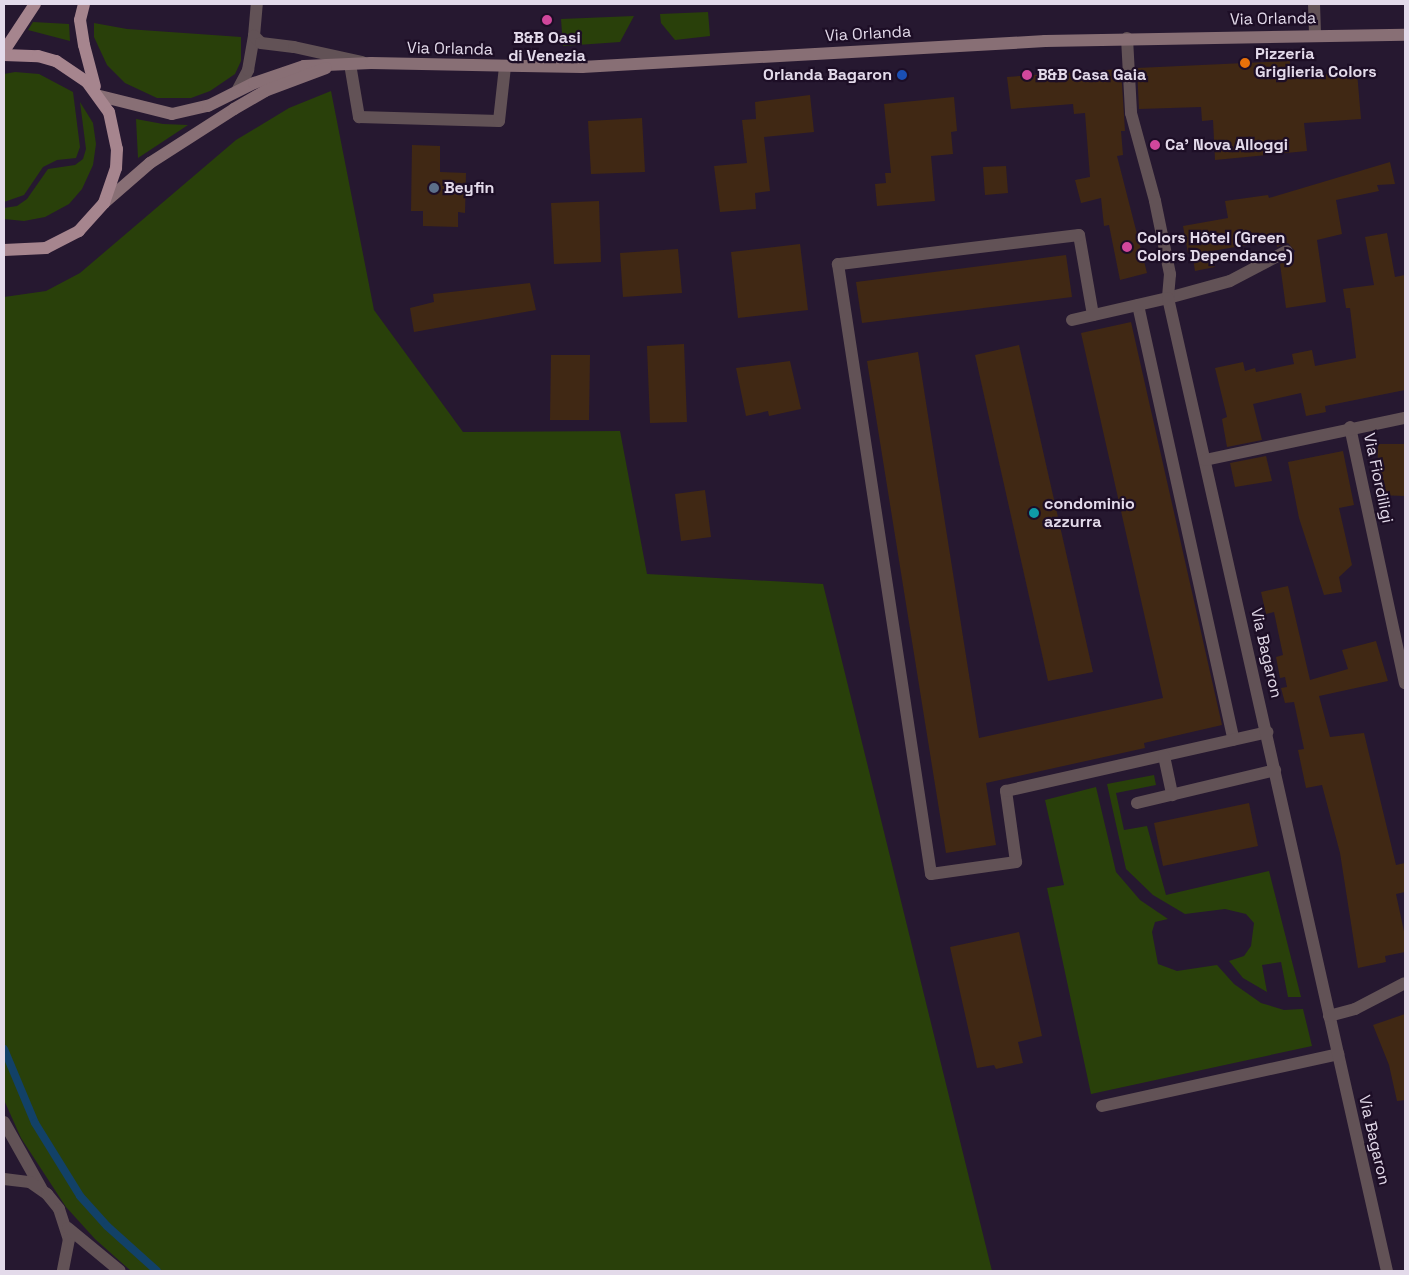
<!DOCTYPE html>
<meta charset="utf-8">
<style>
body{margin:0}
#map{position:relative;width:1409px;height:1275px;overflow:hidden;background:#261830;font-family:"Space Grotesk",sans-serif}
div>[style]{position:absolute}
.green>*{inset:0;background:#29400a}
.stream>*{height:8px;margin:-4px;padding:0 4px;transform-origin:4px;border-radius:4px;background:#124167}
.building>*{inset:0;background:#402814}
.service>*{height:12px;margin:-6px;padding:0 6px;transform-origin:6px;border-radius:6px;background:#625256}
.minor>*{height:12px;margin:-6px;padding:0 6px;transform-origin:6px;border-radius:6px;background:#625256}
.secondary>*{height:12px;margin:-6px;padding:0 6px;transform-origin:6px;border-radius:6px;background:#886f75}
.primary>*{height:12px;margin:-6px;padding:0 6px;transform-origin:6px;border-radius:6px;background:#a6858e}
.dots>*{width:14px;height:14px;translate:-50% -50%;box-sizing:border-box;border:2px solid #1d0e26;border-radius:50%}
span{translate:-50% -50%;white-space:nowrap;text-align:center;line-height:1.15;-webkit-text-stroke:4.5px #1d0e26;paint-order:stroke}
.street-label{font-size:16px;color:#e3daea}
.poi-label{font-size:16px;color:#e3daea;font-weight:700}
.left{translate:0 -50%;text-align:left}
.right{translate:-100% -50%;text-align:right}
.frame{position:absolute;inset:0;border:5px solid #e3daea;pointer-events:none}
</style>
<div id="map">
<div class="green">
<i style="clip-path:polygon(708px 12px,710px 36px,675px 40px,661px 23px,660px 14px)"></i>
<i style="clip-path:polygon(634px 16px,620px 42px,563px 46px,561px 19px)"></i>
<i style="clip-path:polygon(33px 22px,69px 24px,70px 41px,28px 30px)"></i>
<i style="clip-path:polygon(94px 23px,127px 29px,241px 37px,241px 61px,235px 74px,210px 91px,191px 98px,157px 98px,125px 83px,107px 65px,94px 37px)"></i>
<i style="clip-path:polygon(15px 72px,39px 74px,73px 92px,80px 147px,76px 158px,57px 160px,43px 167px,24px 195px,4px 202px,4px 74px)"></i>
<i style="clip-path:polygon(331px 91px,374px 310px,463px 432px,620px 431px,647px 574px,823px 584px,992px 1271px,131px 1271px,95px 1239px,66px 1207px,21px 1138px,4px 1100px,4px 297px,46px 291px,80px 273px,236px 140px,289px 108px)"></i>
<i style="clip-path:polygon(80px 102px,93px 123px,96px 144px,93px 165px,82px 189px,69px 204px,45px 217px,24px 221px,4px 219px,4px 208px,17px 206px,27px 199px,48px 169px,75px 165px,83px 159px,86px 149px)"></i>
<i style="clip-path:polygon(136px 119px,163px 124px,188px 125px,138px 158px)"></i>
<i style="clip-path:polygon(1154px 775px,1156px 785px,1116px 793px,1124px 830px,1147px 826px,1166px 895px,1269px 871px,1301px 997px,1288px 997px,1281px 962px,1262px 965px,1267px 992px,1243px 978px,1229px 961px,1244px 956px,1251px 946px,1254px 923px,1246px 914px,1225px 909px,1185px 914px,1153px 895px,1126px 869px,1107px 784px)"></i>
<i style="clip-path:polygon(1096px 787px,1116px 872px,1140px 900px,1168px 919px,1155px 922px,1152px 932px,1158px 964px,1177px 971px,1217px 965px,1234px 984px,1261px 1003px,1284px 1010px,1303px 1009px,1312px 1046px,1091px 1094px,1047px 888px,1064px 885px,1045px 800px)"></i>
</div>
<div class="stream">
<i style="left:4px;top:1049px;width:80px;rotate:67.3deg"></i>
<i style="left:35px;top:1123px;width:86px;rotate:58.3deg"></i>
<i style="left:80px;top:1196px;width:40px;rotate:48deg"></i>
<i style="left:107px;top:1226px;width:67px;rotate:42deg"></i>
</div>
<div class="building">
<i style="clip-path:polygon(1290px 61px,1291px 76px,1357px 72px,1361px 119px,1304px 123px,1307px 151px,1215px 160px,1213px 120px,1202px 121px,1201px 107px,1139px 109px,1137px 68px)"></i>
<i style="clip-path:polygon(1121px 69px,1125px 131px,1121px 131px,1123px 155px,1117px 156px,1147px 273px,1120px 280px,1109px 225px,1104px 226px,1101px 198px,1081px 203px,1075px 180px,1090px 177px,1085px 113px,1074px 114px,1073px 104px,1011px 109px,1007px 77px)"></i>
<i style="clip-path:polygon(810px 95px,814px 132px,764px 137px,770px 191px,755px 193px,756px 209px,720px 212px,714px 166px,747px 163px,742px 120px,756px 119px,755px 102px)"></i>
<i style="clip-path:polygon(954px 97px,957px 131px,951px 132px,953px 154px,931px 156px,935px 201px,877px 206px,875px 184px,886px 183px,885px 173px,891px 173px,884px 104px)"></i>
<i style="clip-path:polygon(642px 118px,645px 172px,591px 174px,588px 121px)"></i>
<i style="clip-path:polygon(412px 145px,440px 146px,440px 172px,466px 173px,465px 213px,458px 212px,458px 227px,423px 226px,423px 211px,411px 211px)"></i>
<i style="clip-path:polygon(1390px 162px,1395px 184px,1377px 185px,1379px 191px,1336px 200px,1342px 234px,1317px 240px,1326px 302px,1286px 308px,1280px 264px,1291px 258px,1295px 251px,1288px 243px,1277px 247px,1276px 240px,1212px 251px,1215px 267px,1195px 271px,1192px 252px,1188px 253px,1183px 226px,1228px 218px,1225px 201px,1268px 195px,1269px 198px)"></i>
<i style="clip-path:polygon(1006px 166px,1008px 193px,985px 195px,983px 167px)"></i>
<i style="clip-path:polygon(599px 201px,601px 262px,554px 264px,551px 203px)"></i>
<i style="clip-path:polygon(1387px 233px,1395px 277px,1405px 275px,1405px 390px,1325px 406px,1326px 412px,1306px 416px,1301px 393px,1253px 404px,1262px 440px,1227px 447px,1222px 419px,1227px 417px,1215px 368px,1243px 362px,1245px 371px,1255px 368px,1256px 372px,1294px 364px,1292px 354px,1312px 350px,1315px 366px,1356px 358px,1350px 308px,1346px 308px,1343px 289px,1374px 285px,1365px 237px)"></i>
<i style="clip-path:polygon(800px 244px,808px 310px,738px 318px,731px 252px)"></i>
<i style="clip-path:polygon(678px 249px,682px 293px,623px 297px,620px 253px)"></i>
<i style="clip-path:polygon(1066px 255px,1072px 297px,862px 323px,856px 282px)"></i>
<i style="clip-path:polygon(530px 283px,536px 310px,414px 332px,410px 308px,434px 302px,433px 294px)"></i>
<i style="clip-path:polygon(1131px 322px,1222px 725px,1144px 743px,1145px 748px,986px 783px,996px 845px,946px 853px,867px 361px,918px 352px,979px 738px,1163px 698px,1081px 333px)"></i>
<i style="clip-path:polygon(684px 344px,687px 422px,650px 423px,647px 346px)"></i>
<i style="clip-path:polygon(1019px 345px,1093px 672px,1048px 681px,975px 355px)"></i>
<i style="clip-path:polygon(551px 355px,590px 355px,589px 420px,550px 420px)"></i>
<i style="clip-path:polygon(790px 361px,801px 409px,769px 416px,768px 411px,746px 416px,736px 368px)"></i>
<i style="clip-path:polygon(1378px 444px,1405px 444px,1405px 496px,1377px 495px)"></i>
<i style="clip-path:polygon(1343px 451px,1354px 505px,1339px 508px,1352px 565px,1339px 577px,1342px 592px,1324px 595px,1299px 518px,1288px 462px)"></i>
<i style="clip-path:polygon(1266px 456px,1272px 481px,1235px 487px,1230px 463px)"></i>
<i style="clip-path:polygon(705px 490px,711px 537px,681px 541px,675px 494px)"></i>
<i style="clip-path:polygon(1288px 586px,1310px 680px,1348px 669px,1342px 650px,1376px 641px,1388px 681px,1319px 696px,1330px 737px,1364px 733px,1396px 865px,1405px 863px,1405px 892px,1396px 894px,1405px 936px,1405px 952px,1385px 956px,1386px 962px,1358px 968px,1340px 853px,1322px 785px,1306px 788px,1298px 750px,1304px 749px,1294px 702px,1285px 703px,1281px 688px,1287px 687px,1285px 677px,1280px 678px,1276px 657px,1283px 655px,1274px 612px,1266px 614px,1261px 592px)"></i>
<i style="clip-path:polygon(1249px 803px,1258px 846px,1163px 866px,1154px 823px)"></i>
<i style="clip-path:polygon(1019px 932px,1042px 1036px,1018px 1042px,1023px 1063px,996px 1069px,994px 1065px,977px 1068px,950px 947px)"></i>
<i style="clip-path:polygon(1405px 1014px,1405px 1100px,1397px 1101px,1389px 1065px,1373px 1025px)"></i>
</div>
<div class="service">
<i style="left:1314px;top:4px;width:31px;rotate:88deg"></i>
<i style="left:350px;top:64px;width:54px;rotate:80.4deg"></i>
<i style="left:359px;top:117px;width:140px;rotate:1.6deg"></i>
<i style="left:499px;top:121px;width:54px;rotate:-83.7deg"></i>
<i style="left:1168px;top:298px;width:64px;rotate:-15.3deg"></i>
<i style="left:1230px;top:281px;width:64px;rotate:-27.8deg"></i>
<i style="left:1138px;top:305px;width:445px;rotate:77.6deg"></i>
<i style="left:1093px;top:315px;width:81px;rotate:-99.9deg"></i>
<i style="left:1079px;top:235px;width:243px;rotate:173.1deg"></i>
<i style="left:838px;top:264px;width:617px;rotate:81.33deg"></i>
<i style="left:931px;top:874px;width:86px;rotate:-8deg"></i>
<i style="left:1016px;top:862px;width:72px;rotate:-98deg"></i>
<i style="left:1006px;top:791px;width:268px;rotate:-12.7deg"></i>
<i style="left:1164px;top:756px;width:40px;rotate:78deg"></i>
<i style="left:1137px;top:803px;width:142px;rotate:-13.4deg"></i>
<i style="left:1102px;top:1106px;width:242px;rotate:-12.4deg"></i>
</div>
<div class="minor">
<i style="left:254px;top:36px;width:32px;rotate:-85deg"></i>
<i style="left:1127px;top:38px;width:75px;rotate:86.9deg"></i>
<i style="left:1131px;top:113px;width:91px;rotate:74.7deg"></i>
<i style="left:1155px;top:201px;width:75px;rotate:78.4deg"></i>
<i style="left:1170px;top:274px;width:24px;rotate:95deg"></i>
<i style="left:237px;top:91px;width:24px;rotate:-62deg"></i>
<i style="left:248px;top:70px;width:35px;rotate:-80deg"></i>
<i style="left:254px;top:36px;width:10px;rotate:45deg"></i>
<i style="left:261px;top:43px;width:33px;rotate:7deg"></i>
<i style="left:294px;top:47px;width:70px;rotate:12.4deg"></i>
<i style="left:1072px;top:320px;width:98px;rotate:-12.9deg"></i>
<i style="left:1168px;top:298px;width:997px;rotate:77.32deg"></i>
<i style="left:1350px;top:427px;width:262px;rotate:77.9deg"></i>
<i style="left:1205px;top:460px;width:204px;rotate:-11.9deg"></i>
<i style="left:1329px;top:1016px;width:27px;rotate:-15deg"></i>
<i style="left:1355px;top:1009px;width:56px;rotate:-27.5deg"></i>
<i style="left:4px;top:1122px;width:76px;rotate:60.7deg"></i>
<i style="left:4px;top:1179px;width:26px;rotate:7deg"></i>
<i style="left:30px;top:1182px;width:21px;rotate:35deg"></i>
<i style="left:47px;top:1194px;width:19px;rotate:51deg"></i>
<i style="left:59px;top:1209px;width:32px;rotate:72deg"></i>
<i style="left:69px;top:1239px;width:33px;rotate:101deg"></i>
<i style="left:68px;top:1228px;width:67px;rotate:39.6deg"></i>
</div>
<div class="secondary">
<i style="left:100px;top:96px;width:74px;rotate:14deg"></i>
<i style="left:172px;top:114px;width:37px;rotate:-13deg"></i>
<i style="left:208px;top:106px;width:51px;rotate:-26.6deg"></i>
<i style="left:254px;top:83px;width:53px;rotate:-18.8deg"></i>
<i style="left:304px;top:66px;width:67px;rotate:-2.6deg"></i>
<i style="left:371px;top:63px;width:211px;rotate:1.1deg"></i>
<i style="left:582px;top:67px;width:464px;rotate:-3.2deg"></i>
<i style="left:1045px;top:41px;width:360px;rotate:-1deg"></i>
<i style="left:104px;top:203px;width:61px;rotate:-41deg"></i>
<i style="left:150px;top:163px;width:100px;rotate:-32.7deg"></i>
<i style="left:234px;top:109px;width:36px;rotate:-30deg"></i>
<i style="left:265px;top:91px;width:65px;rotate:-20.7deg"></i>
</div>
<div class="primary">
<i style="left:84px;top:4px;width:16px;rotate:104deg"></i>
<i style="left:80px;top:20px;width:25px;rotate:81deg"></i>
<i style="left:84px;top:45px;width:43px;rotate:75.3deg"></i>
<i style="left:4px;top:51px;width:56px;rotate:-56.6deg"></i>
<i style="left:4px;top:55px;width:34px;rotate:2deg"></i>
<i style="left:38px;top:56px;width:19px;rotate:16deg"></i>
<i style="left:56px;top:61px;width:37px;rotate:34deg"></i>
<i style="left:87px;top:82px;width:37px;rotate:54deg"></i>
<i style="left:109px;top:112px;width:38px;rotate:78deg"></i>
<i style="left:117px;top:149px;width:19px;rotate:93deg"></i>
<i style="left:116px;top:168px;width:37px;rotate:109deg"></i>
<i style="left:104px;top:203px;width:38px;rotate:132deg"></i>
<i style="left:79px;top:231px;width:37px;rotate:153deg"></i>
<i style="left:46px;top:248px;width:42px;rotate:177.3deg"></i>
</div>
<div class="dots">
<i style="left:547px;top:20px;background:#d1479c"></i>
<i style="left:1245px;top:63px;background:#e8710a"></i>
<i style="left:902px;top:75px;background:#1a4fb4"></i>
<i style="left:1027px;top:75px;background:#d1479c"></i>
<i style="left:1155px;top:145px;background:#d1479c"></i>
<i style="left:434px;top:188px;background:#5c6f8a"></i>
<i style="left:1127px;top:247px;background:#d1479c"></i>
<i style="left:1034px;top:513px;background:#0f9aa8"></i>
</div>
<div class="street-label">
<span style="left:1273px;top:19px;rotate:-1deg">Via Orlanda</span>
<span style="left:868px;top:34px;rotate:-3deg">Via Orlanda</span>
<span style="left:450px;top:49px;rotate:1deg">Via Orlanda</span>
<span style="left:1378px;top:478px;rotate:78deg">Via Fiordiligi</span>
<span style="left:1266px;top:653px;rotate:77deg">Via Bagaron</span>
<span style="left:1374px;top:1140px;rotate:77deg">Via Bagaron</span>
</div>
<div class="poi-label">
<span style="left:547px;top:47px">B&amp;B Oasi<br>di Venezia</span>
<span class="left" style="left:1255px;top:63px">Pizzeria<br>Griglieria Colors</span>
<span class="right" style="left:892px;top:75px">Orlanda Bagaron</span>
<span class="left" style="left:1037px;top:75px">B&amp;B Casa Gaia</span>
<span class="left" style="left:1165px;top:145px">Ca' Nova Alloggi</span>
<span class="left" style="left:444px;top:188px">Beyfin</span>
<span class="left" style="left:1137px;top:247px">Colors Hôtel (Green<br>Colors Dependance)</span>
<span class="left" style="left:1044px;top:513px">condominio<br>azzurra</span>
</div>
<div class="frame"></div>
</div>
